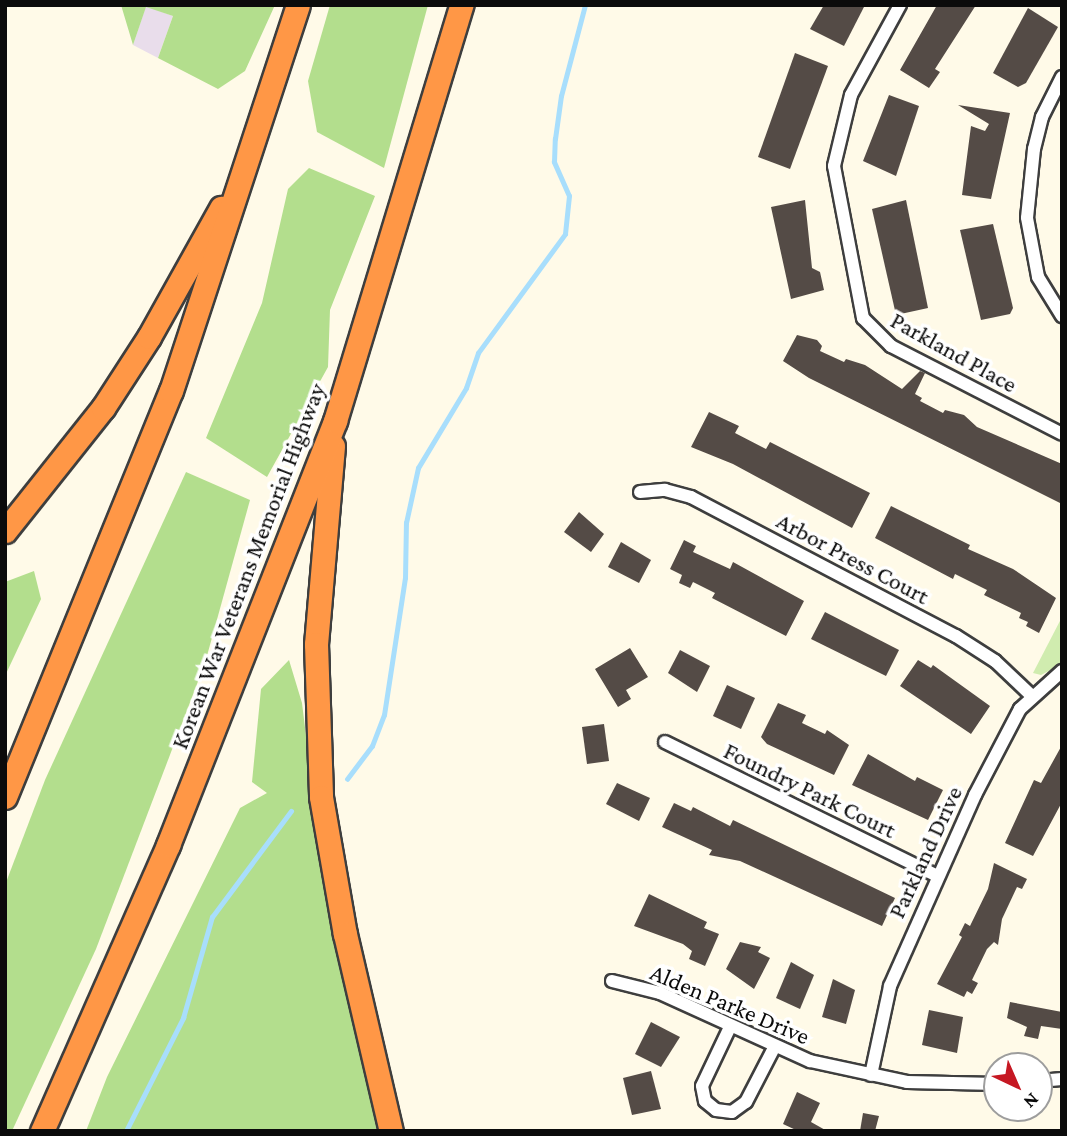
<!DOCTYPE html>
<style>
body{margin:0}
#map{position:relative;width:1067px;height:1136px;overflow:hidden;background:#fffae8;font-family:"Crimson Pro",serif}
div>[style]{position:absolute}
.industrial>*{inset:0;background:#e9ddeb}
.green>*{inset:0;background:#d0ecaf}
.forest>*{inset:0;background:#b3de8d}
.stream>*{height:4.5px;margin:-2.25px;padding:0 2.25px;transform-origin:2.25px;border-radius:2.25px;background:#a8defc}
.building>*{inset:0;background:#544b46}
.roads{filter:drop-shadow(2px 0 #3e3e3e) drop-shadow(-2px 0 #3e3e3e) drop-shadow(0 2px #3e3e3e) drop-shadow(0 -2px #3e3e3e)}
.minor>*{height:12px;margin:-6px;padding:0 6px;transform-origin:6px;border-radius:6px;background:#fff}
.motorway>*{height:23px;margin:-11.5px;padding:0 11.5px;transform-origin:11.5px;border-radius:11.5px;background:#ff9746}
span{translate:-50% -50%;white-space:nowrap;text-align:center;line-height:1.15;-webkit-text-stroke:7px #fff;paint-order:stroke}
.street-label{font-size:24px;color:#0b0b0b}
.frame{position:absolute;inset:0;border:7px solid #0b0b0b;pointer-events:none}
.north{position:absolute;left:983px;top:1052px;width:70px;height:70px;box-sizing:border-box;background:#fff;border:2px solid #9d9d9d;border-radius:50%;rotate:136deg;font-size:19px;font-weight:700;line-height:28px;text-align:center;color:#0b0b0b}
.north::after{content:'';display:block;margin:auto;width:24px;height:32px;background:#c61823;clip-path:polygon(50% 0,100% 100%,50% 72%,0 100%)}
</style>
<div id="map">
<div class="industrial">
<i style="clip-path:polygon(146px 6px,173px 16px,158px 58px,133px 45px)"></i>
</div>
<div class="green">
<i style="clip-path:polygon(1062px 617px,1062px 664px,1041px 675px,1033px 673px)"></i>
</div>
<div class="forest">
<i style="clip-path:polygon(121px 5px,275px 5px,245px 71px,218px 89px,158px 58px,173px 16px,146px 7px,133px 45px)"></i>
<i style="clip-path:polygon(330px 5px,428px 5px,384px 168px,317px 132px,308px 81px)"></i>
<i style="clip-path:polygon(309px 168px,375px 196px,330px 310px,328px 367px,267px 477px,206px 438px,262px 303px,288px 189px)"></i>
<i style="clip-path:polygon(186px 472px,250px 500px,205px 663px,96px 949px,12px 1131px,5px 1131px,5px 885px,45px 780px)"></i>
<i style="clip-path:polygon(34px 571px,41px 599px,5px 676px,5px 582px)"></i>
<i style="clip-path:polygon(289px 660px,302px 703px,327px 907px,379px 1131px,86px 1131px,107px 1077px,240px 808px,267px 793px,252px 782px,261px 689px)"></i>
</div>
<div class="stream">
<i style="left:347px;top:779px;width:41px;rotate:-52.9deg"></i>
<i style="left:372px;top:746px;width:33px;rotate:-69deg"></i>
<i style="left:384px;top:715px;width:139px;rotate:-81.3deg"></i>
<i style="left:405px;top:578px;width:55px;rotate:-89deg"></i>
<i style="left:406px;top:523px;width:56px;rotate:-77.7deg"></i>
<i style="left:418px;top:468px;width:93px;rotate:-59deg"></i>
<i style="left:466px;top:388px;width:37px;rotate:-71deg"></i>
<i style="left:478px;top:353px;width:147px;rotate:-53.8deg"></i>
<i style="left:565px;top:234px;width:38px;rotate:-84deg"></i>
<i style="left:569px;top:196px;width:37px;rotate:-114deg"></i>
<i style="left:554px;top:162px;width:23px;rotate:-88deg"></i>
<i style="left:555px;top:139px;width:43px;rotate:-82.1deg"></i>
<i style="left:561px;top:96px;width:94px;rotate:-75.2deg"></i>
<i style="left:126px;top:1131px;width:127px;rotate:-63.2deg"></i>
<i style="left:183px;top:1018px;width:105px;rotate:-74deg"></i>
<i style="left:212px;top:917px;width:132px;rotate:-53.3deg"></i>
</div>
<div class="building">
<i style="clip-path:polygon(824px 5px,865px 5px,844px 46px,810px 29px)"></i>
<i style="clip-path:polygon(937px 5px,976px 5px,935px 69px,940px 72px,929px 88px,900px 70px)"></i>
<i style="clip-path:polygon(1028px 8px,1058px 27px,1026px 83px,1018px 87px,993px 73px)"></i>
<i style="clip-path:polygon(795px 53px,828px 66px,790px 169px,758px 157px)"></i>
<i style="clip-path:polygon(889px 95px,919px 106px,896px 176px,863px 161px)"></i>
<i style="clip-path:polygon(958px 105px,1010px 113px,991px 199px,962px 195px,971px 126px,985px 131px,989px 124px)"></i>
<i style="clip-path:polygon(805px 200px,812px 268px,820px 272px,824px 290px,791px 299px,771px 207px)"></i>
<i style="clip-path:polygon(906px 200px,928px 308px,896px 315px,872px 209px)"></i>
<i style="clip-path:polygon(993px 224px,1013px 308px,1010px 314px,981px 320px,960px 230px)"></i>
<i style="clip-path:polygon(797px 335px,817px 340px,822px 346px,820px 351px,844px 362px,846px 359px,865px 365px,902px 389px,920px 371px,925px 373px,915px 394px,922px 398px,920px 401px,943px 413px,945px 410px,964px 415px,977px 427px,1062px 464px,1062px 504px,809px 378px,783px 361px)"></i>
<i style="clip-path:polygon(709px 412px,739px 426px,735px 433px,766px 449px,770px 442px,870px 493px,852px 528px,733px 464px,691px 447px)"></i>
<i style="clip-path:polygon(891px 506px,970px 545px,968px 549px,1013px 569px,1056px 598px,1039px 633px,1026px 626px,1028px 622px,1019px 618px,1021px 613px,984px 595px,987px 590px,955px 574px,953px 579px,875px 538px)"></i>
<i style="clip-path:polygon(579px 512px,604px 534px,591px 552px,564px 532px)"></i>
<i style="clip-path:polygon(684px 540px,696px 546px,693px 552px,730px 569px,733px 562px,804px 601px,786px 636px,712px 598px,715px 593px,693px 582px,690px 588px,679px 583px,682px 575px,670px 569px)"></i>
<i style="clip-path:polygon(621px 542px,651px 560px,639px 583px,608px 567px)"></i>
<i style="clip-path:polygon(825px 612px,899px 650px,886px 676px,811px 639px)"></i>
<i style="clip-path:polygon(630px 648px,648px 677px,626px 690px,631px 699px,618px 707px,595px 669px)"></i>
<i style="clip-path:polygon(680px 650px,710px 666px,697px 692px,668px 673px)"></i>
<i style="clip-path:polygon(918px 660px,931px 668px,933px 665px,990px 706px,971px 734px,900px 686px)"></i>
<i style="clip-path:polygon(727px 685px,755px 698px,741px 729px,713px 716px)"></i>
<i style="clip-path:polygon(778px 703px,806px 715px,802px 723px,825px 734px,827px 730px,849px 745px,834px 775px,767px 744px,761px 737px)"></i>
<i style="clip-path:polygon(604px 724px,609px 761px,587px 764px,582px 727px)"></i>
<i style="clip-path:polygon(1062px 745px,1062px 802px,1033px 856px,1005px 843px,1034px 780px,1041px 783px)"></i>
<i style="clip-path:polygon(868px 754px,915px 781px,917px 777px,943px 790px,928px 820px,852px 785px)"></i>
<i style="clip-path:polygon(617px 783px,650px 798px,639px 821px,606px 804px)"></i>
<i style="clip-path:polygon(674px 803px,691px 811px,693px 807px,730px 826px,733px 820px,895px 898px,882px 926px,740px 861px,709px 855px,712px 850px,662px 827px)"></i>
<i style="clip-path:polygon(994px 863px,1027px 879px,1022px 889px,1017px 887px,1002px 919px,998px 945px,994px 942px,987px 949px,972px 980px,978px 983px,972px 994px,967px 991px,964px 997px,937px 984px,962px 937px,959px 935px,965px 923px,970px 926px,988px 889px)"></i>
<i style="clip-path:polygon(649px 894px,707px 922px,704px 928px,719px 934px,705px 966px,689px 959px,692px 951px,683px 944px,634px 926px)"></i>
<i style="clip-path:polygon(740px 942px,761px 947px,758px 952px,770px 958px,754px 989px,726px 969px)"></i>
<i style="clip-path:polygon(791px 962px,814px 975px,800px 1009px,776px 998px)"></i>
<i style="clip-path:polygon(833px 979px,855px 990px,846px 1024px,822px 1017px)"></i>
<i style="clip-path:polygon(1010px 1002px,1062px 1012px,1062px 1029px,1041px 1026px,1038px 1039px,1024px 1036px,1027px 1027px,1007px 1018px)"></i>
<i style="clip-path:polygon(929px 1010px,963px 1017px,957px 1053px,922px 1045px)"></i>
<i style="clip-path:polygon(651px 1022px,680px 1037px,661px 1067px,635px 1054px)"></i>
<i style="clip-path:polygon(651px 1071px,661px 1109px,632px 1115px,623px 1078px)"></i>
<i style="clip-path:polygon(797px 1092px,820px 1103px,811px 1122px,827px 1131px,798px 1131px,783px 1124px)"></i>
<i style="clip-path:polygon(863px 1113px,879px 1116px,875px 1131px,860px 1131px)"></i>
</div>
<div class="roads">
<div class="minor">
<i style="left:900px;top:5px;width:102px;rotate:118.6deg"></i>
<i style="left:851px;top:95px;width:73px;rotate:103.5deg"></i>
<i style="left:834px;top:166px;width:155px;rotate:79.2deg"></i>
<i style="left:863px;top:318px;width:40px;rotate:45deg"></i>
<i style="left:891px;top:346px;width:192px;rotate:27.2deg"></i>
<i style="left:1062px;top:77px;width:45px;rotate:116.6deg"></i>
<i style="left:1042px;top:117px;width:33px;rotate:104deg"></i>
<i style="left:1034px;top:149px;width:69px;rotate:95.8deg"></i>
<i style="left:1027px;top:218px;width:60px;rotate:79.4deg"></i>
<i style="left:1038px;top:277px;width:46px;rotate:58.4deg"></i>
<i style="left:640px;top:492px;width:25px;rotate:-5deg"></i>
<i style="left:665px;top:490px;width:27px;rotate:15deg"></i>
<i style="left:691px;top:497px;width:299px;rotate:27.7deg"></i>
<i style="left:956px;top:636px;width:46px;rotate:32.7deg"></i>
<i style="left:995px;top:661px;width:51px;rotate:43.4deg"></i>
<i style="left:665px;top:742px;width:303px;rotate:26.2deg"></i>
<i style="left:612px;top:981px;width:49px;rotate:14deg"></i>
<i style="left:660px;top:993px;width:165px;rotate:24.4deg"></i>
<i style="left:810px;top:1061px;width:99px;rotate:12.2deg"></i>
<i style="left:907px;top:1082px;width:90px;rotate:1.3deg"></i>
<i style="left:730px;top:1027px;width:65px;rotate:115.4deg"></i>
<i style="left:702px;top:1086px;width:15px;rotate:79deg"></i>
<i style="left:705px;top:1101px;width:14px;rotate:39deg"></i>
<i style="left:716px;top:1110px;width:16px;rotate:7deg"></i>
<i style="left:732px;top:1112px;width:17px;rotate:-36deg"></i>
<i style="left:746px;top:1102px;width:61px;rotate:-62.6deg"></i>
<i style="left:871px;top:1075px;width:91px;rotate:-77.9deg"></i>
<i style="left:890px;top:986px;width:209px;rotate:-66deg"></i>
<i style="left:975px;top:795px;width:97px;rotate:-62.4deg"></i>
<i style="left:1020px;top:709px;width:57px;rotate:-42.1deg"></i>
<i style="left:1039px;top:1081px;width:23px;rotate:-5deg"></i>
</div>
<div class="motorway">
<i style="left:333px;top:446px;width:199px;rotate:94.9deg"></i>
<i style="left:316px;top:644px;width:153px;rotate:88.1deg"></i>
<i style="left:321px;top:797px;width:139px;rotate:80.1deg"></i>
<i style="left:345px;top:934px;width:202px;rotate:76.9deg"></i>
<i style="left:5px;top:531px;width:157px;rotate:-51.5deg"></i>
<i style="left:103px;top:408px;width:85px;rotate:-57.1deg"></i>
<i style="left:149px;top:337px;width:148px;rotate:-60.8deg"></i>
<i style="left:5px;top:797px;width:439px;rotate:-67.8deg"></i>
<i style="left:171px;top:391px;width:406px;rotate:-71.8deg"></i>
<i style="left:42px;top:1131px;width:313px;rotate:-66.2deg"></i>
<i style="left:168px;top:845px;width:456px;rotate:-68.5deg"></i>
<i style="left:335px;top:421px;width:435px;rotate:-73.1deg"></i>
</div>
</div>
<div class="street-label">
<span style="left:954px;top:352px;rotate:29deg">Parkland Place</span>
<span style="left:853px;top:558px;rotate:28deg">Arbor Press Court</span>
<span style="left:248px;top:566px;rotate:-69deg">Korean War Veterans Memorial Highway</span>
<span style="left:810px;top:790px;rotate:26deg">Foundry Park Court</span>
<span style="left:925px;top:852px;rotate:-65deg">Parkland Drive</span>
<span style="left:730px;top:1004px;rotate:23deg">Alden Parke Drive</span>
</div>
<div class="frame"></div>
<div class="north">N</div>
</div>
